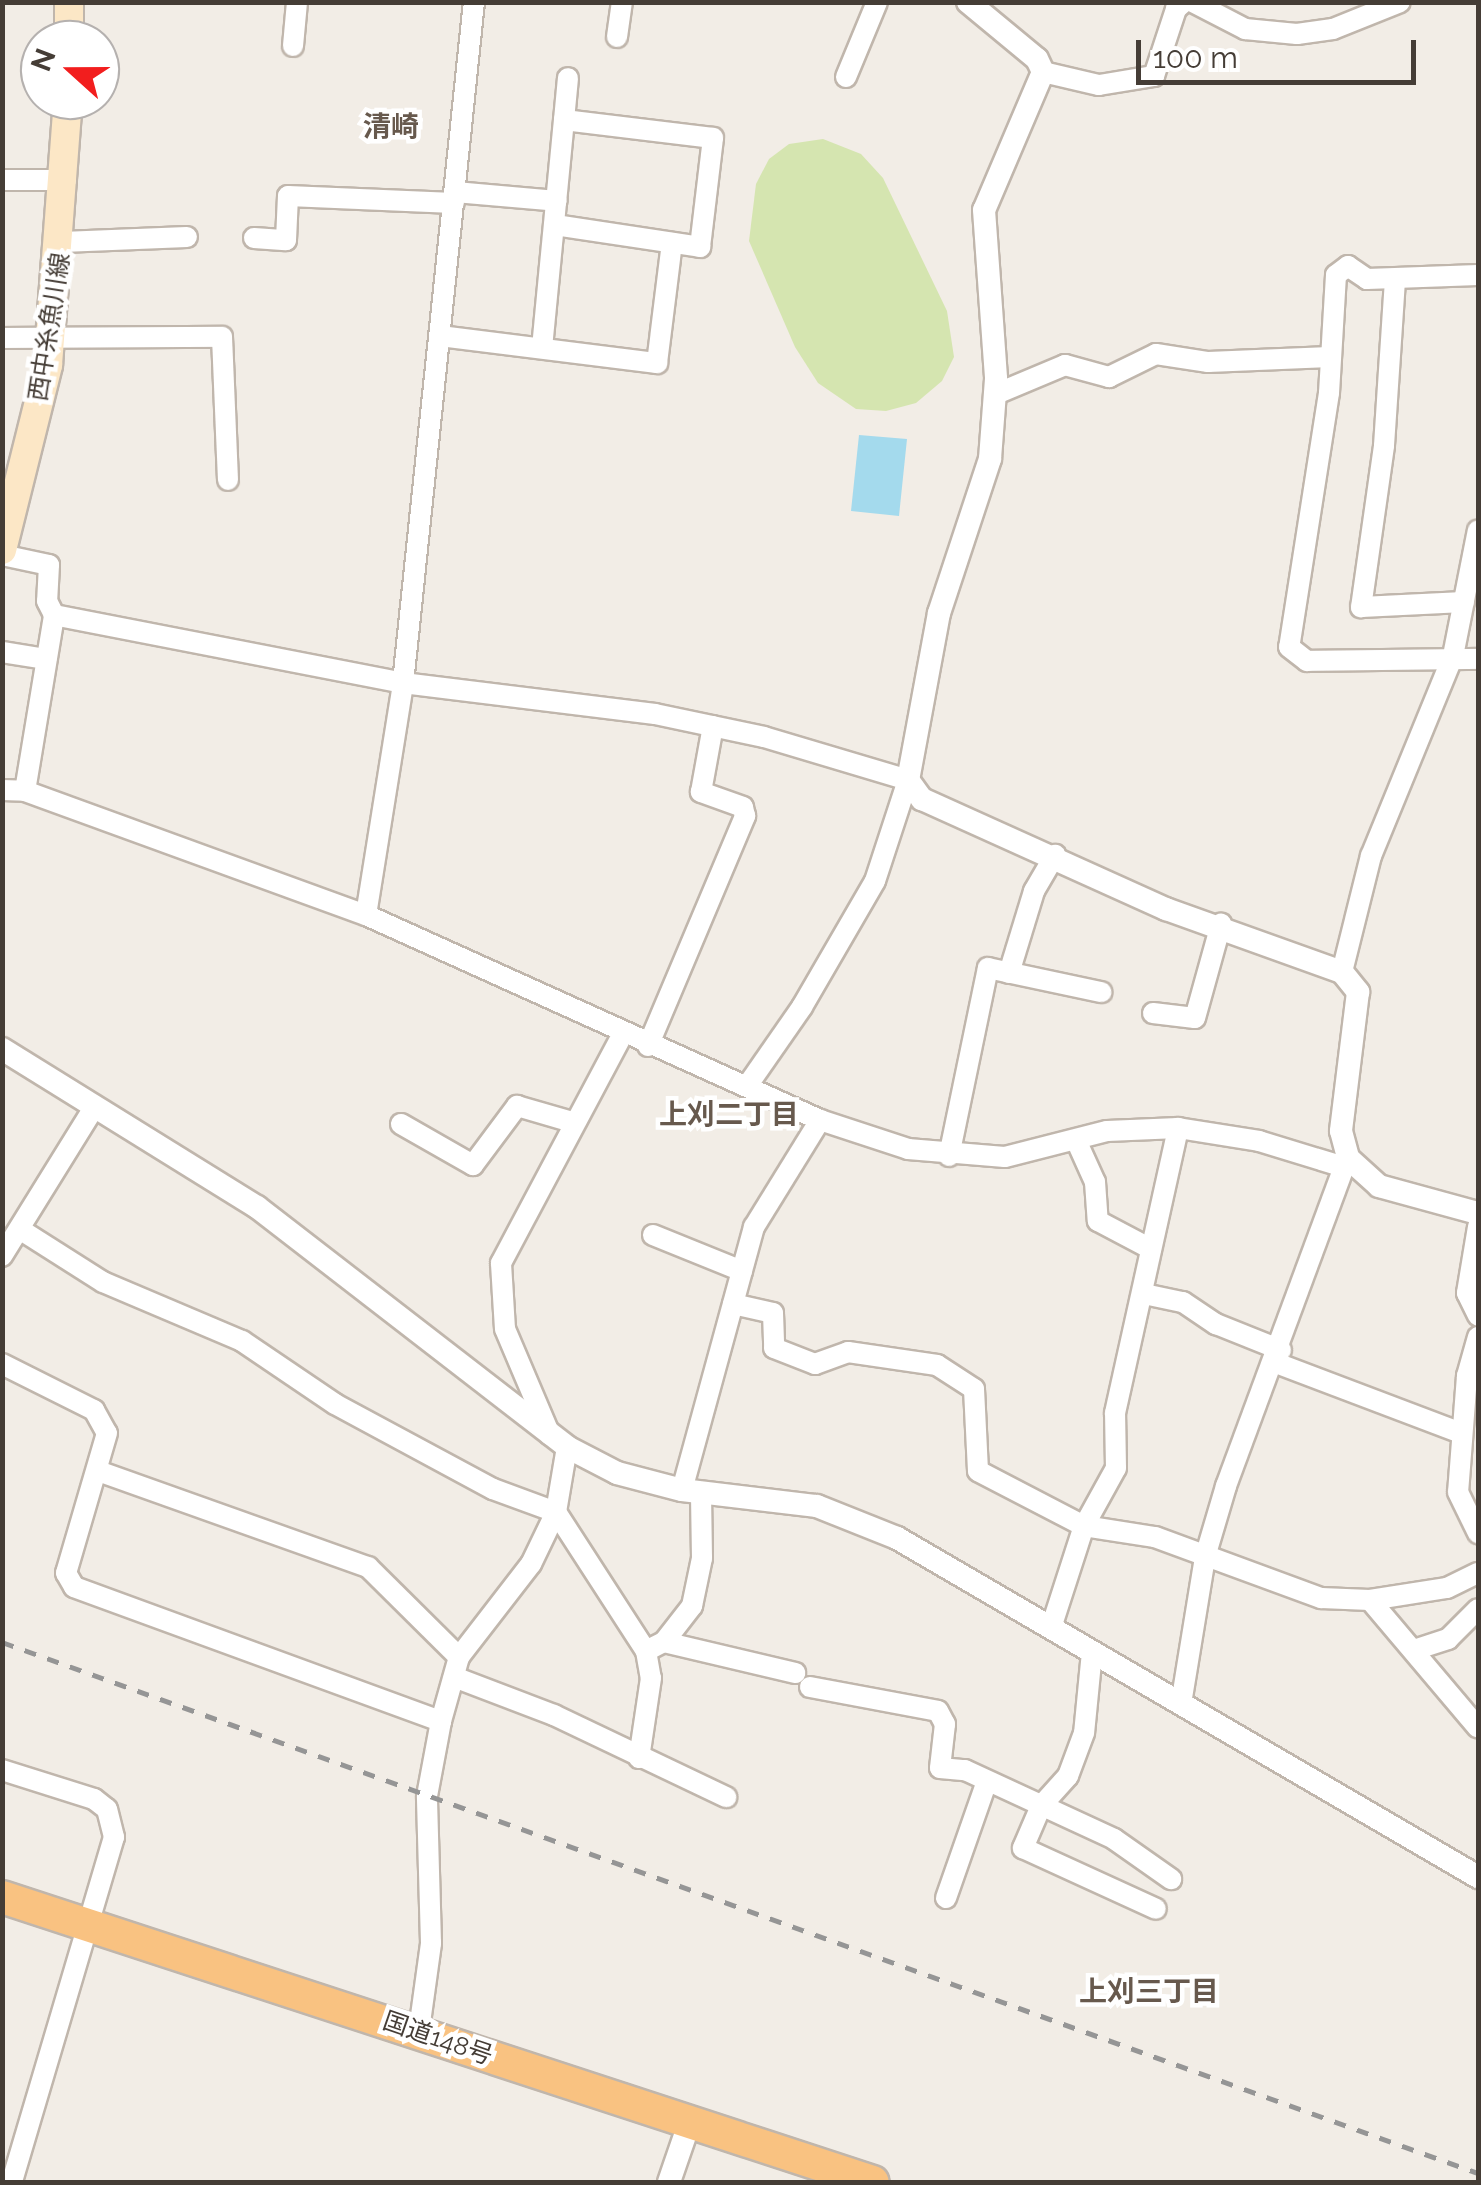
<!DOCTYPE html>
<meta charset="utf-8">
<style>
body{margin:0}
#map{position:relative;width:1481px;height:2185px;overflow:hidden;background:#f2ede6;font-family:Raleway,"Noto Sans JP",sans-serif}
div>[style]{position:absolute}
.green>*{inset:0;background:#d5e5b0}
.water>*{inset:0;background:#a4daed}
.roads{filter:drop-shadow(2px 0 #c0b6ac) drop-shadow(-2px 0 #c0b6ac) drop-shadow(0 2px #c0b6ac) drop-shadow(0 -2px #c0b6ac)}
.minor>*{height:20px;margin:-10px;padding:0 10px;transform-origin:10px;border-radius:10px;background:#fff}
.tertiary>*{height:22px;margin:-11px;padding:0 11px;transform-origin:11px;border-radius:11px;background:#fff}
.secondary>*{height:28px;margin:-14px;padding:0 14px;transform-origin:14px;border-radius:14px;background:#fce7c6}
.trunk>*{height:32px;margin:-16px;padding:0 16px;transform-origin:16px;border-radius:16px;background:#f9c281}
.rail>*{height:5px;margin-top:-2.5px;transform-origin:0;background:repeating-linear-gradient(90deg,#959595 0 12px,transparent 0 24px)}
span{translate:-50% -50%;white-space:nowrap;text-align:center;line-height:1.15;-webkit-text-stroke:9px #fff;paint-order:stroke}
.street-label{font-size:25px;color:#453d36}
.neighbourhood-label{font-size:28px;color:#67594d;font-weight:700}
.frame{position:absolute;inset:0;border:5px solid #453d36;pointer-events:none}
.north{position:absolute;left:20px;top:20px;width:100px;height:100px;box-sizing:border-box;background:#fff;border:2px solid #b5b1af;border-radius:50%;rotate:291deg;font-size:28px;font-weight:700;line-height:40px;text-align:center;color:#453d36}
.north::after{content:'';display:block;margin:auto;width:35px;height:45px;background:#f21e1e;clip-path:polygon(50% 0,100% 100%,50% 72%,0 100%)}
.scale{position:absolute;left:1136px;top:40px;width:280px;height:45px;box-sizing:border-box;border:5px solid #453d36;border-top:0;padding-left:12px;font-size:30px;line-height:35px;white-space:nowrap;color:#453d36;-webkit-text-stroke:8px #fff;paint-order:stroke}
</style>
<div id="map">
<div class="green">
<i style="clip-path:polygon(823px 139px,861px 154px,883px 178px,947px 311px,954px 357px,942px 381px,916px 403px,886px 411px,856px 409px,818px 383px,795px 347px,749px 241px,756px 184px,769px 159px,789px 144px)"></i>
</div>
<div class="water">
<i style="clip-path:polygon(859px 435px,907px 439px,899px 516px,851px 511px)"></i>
</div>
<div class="roads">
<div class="minor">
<i style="left:1193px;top:2px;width:59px;rotate:27.4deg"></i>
<i style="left:1245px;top:29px;width:52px;rotate:5.5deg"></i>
<i style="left:1297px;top:34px;width:36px;rotate:-8deg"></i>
<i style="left:1333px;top:29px;width:72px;rotate:-21.9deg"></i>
<i style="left:617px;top:37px;width:35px;rotate:-82deg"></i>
<i style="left:293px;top:46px;width:44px;rotate:-84.8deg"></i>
<i style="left:1043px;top:72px;width:57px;rotate:13.1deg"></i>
<i style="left:1099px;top:85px;width:56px;rotate:-9.3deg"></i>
<i style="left:1154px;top:76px;width:71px;rotate:-71.8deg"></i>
<i style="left:1176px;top:9px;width:11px;rotate:-41deg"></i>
<i style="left:846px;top:77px;width:81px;rotate:-67.5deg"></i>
<i style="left:2px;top:180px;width:64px"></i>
<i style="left:455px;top:192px;width:102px;rotate:5deg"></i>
<i style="left:555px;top:225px;width:147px;rotate:8.6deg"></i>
<i style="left:700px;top:247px;width:110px;rotate:-83.2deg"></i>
<i style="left:713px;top:138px;width:150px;rotate:-173.1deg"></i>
<i style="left:564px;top:120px;width:42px;rotate:-84.6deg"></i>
<i style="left:254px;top:238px;width:32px;rotate:4deg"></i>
<i style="left:286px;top:240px;width:44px;rotate:-87.4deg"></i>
<i style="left:288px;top:196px;width:166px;rotate:2.4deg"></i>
<i style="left:62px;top:242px;width:125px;rotate:-2.3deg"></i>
<i style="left:1478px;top:275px;width:111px;rotate:177.9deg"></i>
<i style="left:1367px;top:279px;width:23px;rotate:-146deg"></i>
<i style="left:1348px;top:266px;width:15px;rotate:143deg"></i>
<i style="left:1336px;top:275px;width:118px;rotate:93.4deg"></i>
<i style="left:1329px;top:393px;width:257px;rotate:98.9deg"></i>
<i style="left:1289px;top:647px;width:23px;rotate:38deg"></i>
<i style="left:1307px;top:661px;width:171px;rotate:-0.7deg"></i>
<i style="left:1395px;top:280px;width:166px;rotate:93.8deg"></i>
<i style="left:1384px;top:446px;width:163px;rotate:98.1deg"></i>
<i style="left:1361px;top:607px;width:103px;rotate:-2.8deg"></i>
<i style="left:440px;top:336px;width:219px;rotate:7.1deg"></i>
<i style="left:657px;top:363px;width:121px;rotate:-82.9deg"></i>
<i style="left:2px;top:338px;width:220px;rotate:-0.3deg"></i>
<i style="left:222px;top:337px;width:143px;rotate:87.6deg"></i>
<i style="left:542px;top:348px;width:229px;rotate:-84.5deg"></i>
<i style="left:996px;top:394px;width:75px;rotate:-22.8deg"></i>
<i style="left:1065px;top:365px;width:46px;rotate:15.3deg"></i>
<i style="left:1109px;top:377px;width:52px;rotate:-26.1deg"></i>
<i style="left:1156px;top:354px;width:53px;rotate:8.7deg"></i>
<i style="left:1208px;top:362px;width:122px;rotate:-2.3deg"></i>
<i style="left:2px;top:555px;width:48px;rotate:12deg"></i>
<i style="left:49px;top:565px;width:36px;rotate:93deg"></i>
<i style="left:47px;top:601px;width:16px;rotate:63deg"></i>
<i style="left:2px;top:652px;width:45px;rotate:9deg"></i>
<i style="left:2px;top:790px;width:23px;rotate:2deg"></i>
<i style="left:25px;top:791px;width:363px;rotate:20deg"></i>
<i style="left:366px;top:915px;width:498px;rotate:24.3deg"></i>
<i style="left:820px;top:1120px;width:93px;rotate:18.2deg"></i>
<i style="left:908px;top:1149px;width:97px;rotate:4.7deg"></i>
<i style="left:1005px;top:1157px;width:105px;rotate:-14.3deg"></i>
<i style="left:1107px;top:1131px;width:71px;rotate:-2.4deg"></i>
<i style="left:1178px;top:1128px;width:82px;rotate:9.1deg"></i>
<i style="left:1259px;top:1141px;width:86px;rotate:17deg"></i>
<i style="left:25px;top:791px;width:178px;rotate:-80.6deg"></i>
<i style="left:54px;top:615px;width:356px;rotate:11deg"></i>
<i style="left:403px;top:683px;width:254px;rotate:7deg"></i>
<i style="left:655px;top:714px;width:111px;rotate:11.9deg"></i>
<i style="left:764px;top:737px;width:150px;rotate:16.6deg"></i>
<i style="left:908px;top:780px;width:106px;rotate:108.1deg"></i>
<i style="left:875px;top:881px;width:146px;rotate:120.1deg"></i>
<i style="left:802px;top:1007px;width:96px;rotate:124.8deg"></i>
<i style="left:366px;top:915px;width:235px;rotate:-80.9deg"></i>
<i style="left:403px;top:683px;width:685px;rotate:-84.05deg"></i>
<i style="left:1342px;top:972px;width:120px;rotate:-76deg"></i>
<i style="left:1371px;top:856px;width:216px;rotate:-67.7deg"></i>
<i style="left:1453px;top:656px;width:128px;rotate:-78.8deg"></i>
<i style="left:1009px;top:973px;width:86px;rotate:-73deg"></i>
<i style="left:1034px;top:891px;width:42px;rotate:-59.7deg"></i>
<i style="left:1153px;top:1013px;width:42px;rotate:6.8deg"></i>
<i style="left:1195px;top:1018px;width:98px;rotate:-74.5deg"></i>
<i style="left:648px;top:1046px;width:250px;rotate:-67.1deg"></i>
<i style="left:745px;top:816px;width:9px;rotate:-103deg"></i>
<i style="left:743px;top:807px;width:45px;rotate:-160.3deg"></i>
<i style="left:701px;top:792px;width:67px;rotate:-79.7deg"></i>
<i style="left:401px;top:1124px;width:83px;rotate:29.7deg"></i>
<i style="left:473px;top:1165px;width:74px;rotate:-53.3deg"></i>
<i style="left:517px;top:1106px;width:57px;rotate:16.2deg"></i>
<i style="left:1076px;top:1140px;width:46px;rotate:65.7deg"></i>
<i style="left:1095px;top:1182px;width:39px;rotate:86deg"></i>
<i style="left:1098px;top:1221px;width:60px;rotate:27.8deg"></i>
<i style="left:949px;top:1156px;width:192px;rotate:-78.3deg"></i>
<i style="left:988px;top:968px;width:116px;rotate:12deg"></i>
<i style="left:1478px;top:1227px;width:67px;rotate:99.5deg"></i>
<i style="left:1467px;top:1293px;width:25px;rotate:64deg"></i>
<i style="left:21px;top:1230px;width:97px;rotate:32.4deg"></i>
<i style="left:103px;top:1282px;width:151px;rotate:23deg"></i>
<i style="left:242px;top:1341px;width:112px;rotate:34.1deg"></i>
<i style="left:335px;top:1404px;width:179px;rotate:28.3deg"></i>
<i style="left:493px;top:1489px;width:67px;rotate:20.1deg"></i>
<i style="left:556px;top:1512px;width:166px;rotate:57.1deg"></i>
<i style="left:646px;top:1651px;width:27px;rotate:80deg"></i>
<i style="left:651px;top:1678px;width:81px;rotate:98.5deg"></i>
<i style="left:653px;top:1235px;width:96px;rotate:22deg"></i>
<i style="left:2px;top:1256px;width:173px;rotate:-58.2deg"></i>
<i style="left:1144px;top:1294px;width:40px;rotate:12deg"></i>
<i style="left:1183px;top:1302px;width:40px;rotate:34deg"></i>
<i style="left:1216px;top:1324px;width:70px;rotate:21.8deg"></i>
<i style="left:733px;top:1304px;width:41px;rotate:12.7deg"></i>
<i style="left:773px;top:1313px;width:35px;rotate:88deg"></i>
<i style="left:774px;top:1348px;width:44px;rotate:21.3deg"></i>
<i style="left:815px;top:1364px;width:35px;rotate:-20deg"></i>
<i style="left:848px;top:1352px;width:90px;rotate:8.3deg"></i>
<i style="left:937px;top:1365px;width:44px;rotate:33deg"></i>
<i style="left:974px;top:1389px;width:82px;rotate:87.2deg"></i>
<i style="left:978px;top:1471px;width:119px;rotate:27.4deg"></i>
<i style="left:1084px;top:1526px;width:72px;rotate:8.8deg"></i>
<i style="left:1155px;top:1537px;width:177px;rotate:20.2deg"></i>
<i style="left:1321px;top:1598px;width:49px;rotate:2.3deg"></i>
<i style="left:1370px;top:1600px;width:78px;rotate:-8.9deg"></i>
<i style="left:1447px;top:1588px;width:34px;rotate:-26deg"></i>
<i style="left:1478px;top:1337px;width:41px;rotate:105.8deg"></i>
<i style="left:1467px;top:1376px;width:116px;rotate:94.4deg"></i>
<i style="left:1458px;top:1492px;width:46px;rotate:64deg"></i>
<i style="left:1276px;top:1363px;width:198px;rotate:20.7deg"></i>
<i style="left:2px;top:1364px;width:103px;rotate:26.6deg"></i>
<i style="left:94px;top:1410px;width:26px;rotate:61deg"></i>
<i style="left:107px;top:1433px;width:146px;rotate:106.3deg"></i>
<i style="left:66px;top:1573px;width:16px;rotate:60deg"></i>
<i style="left:74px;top:1587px;width:391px;rotate:20.1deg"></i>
<i style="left:441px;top:1721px;width:66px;rotate:-74.3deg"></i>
<i style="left:459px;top:1657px;width:118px;rotate:-52.3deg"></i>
<i style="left:531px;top:1564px;width:58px;rotate:-64.3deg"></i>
<i style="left:556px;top:1512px;width:66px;rotate:-80.4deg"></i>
<i style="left:550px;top:1435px;width:115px;rotate:-113deg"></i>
<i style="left:505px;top:1329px;width:66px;rotate:-93.5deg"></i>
<i style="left:501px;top:1263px;width:259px;rotate:-62deg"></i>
<i style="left:98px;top:1471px;width:287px;rotate:19.6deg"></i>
<i style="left:368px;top:1567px;width:128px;rotate:44.7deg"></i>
<i style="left:682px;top:1490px;width:273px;rotate:-74.7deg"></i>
<i style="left:754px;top:1227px;width:126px;rotate:-58.3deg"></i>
<i style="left:1370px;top:1600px;width:167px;rotate:49.8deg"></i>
<i style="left:1051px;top:1628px;width:107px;rotate:-72.1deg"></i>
<i style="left:1084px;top:1526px;width:66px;rotate:-61.1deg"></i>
<i style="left:1116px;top:1468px;width:55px;rotate:-91deg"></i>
<i style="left:1115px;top:1413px;width:292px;rotate:-77.5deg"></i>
<i style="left:664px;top:1642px;width:135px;rotate:13.3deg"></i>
<i style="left:1414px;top:1650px;width:36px;rotate:-18deg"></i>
<i style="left:1448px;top:1639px;width:42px;rotate:-45deg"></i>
<i style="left:646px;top:1651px;width:20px;rotate:-27deg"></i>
<i style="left:664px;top:1642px;width:46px;rotate:-52.1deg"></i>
<i style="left:692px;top:1606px;width:49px;rotate:-78.2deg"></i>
<i style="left:702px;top:1558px;width:66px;rotate:-90.9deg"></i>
<i style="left:1092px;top:1652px;width:81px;rotate:95.6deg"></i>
<i style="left:1084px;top:1733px;width:46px;rotate:110.4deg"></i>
<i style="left:1068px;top:1776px;width:40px;rotate:132deg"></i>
<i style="left:1041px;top:1806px;width:46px;rotate:113.2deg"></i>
<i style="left:1023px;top:1848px;width:146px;rotate:24.6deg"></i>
<i style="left:454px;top:1677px;width:107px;rotate:20.8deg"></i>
<i style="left:554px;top:1715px;width:191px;rotate:25.5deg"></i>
<i style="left:810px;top:1687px;width:130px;rotate:10.6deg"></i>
<i style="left:938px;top:1711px;width:15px;rotate:62deg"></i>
<i style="left:945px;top:1724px;width:44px;rotate:96.5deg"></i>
<i style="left:940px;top:1768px;width:25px;rotate:5deg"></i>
<i style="left:965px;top:1770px;width:164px;rotate:24.8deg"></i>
<i style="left:1114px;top:1839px;width:70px;rotate:35.1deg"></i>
<i style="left:1181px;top:1704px;width:149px;rotate:-80.7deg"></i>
<i style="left:1205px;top:1557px;width:74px;rotate:-73.5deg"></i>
<i style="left:1226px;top:1486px;width:349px;rotate:-69.7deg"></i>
<i style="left:2px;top:1770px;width:96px;rotate:17.5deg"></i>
<i style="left:94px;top:1799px;width:16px;rotate:38deg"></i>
<i style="left:107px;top:1809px;width:29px;rotate:76deg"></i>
<i style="left:114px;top:1837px;width:360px;rotate:106.5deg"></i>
<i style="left:946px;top:1898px;width:124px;rotate:-70.7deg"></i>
<i style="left:419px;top:2030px;width:88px;rotate:-82.1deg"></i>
<i style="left:431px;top:1943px;width:147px;rotate:-91.6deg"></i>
<i style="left:427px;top:1796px;width:76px;rotate:-79.4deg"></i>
</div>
<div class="tertiary">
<i style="left:968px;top:2px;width:89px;rotate:39.6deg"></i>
<i style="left:1037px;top:59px;width:14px;rotate:65deg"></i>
<i style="left:1043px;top:72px;width:150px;rotate:113.1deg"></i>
<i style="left:984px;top:210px;width:169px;rotate:85.9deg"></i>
<i style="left:996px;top:379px;width:80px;rotate:94.3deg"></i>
<i style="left:990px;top:459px;width:162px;rotate:108.3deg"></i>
<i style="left:939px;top:613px;width:170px;rotate:100.5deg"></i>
<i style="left:908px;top:780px;width:24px;rotate:54deg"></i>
<i style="left:922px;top:799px;width:268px;rotate:24.3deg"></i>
<i style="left:1166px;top:909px;width:187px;rotate:19.7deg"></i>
<i style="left:1342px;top:972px;width:26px;rotate:51deg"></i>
<i style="left:1358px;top:992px;width:140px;rotate:97deg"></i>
<i style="left:1341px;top:1131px;width:28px;rotate:75deg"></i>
<i style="left:1348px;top:1158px;width:42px;rotate:42.1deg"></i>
<i style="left:1379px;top:1186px;width:103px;rotate:15.3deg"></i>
<i style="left:2px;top:1049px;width:300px;rotate:31.8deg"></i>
<i style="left:257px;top:1207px;width:392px;rotate:37.7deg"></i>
<i style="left:567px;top:1447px;width:56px;rotate:27.5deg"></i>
<i style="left:617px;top:1473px;width:67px;rotate:14.7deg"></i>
<i style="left:682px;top:1490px;width:136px;rotate:6.8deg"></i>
<i style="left:817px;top:1506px;width:86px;rotate:21.8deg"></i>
<i style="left:897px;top:1538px;width:673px;rotate:30.26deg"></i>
<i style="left:669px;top:2182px;width:61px;rotate:-71deg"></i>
</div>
<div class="secondary">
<i style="left:69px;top:40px;width:38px;rotate:-90deg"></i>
<i style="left:2px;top:550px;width:191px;rotate:-76deg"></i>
<i style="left:48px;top:365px;width:266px;rotate:-85.7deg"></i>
</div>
<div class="trunk">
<i style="left:2px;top:1897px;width:916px;rotate:18.12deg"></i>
</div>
</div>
<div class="rail">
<i style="left:2px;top:1642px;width:1569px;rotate:19.79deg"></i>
</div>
<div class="street-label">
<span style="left:49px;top:327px;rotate:-81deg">西中糸魚川線</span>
<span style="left:438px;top:2038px;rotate:19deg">国道148号</span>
</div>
<div class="neighbourhood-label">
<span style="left:391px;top:127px">清崎</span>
<span style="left:729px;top:1115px">上刈二丁目</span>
<span style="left:1149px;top:1992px">上刈三丁目</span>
</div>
<div class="frame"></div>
<div class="north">N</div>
<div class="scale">100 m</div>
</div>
